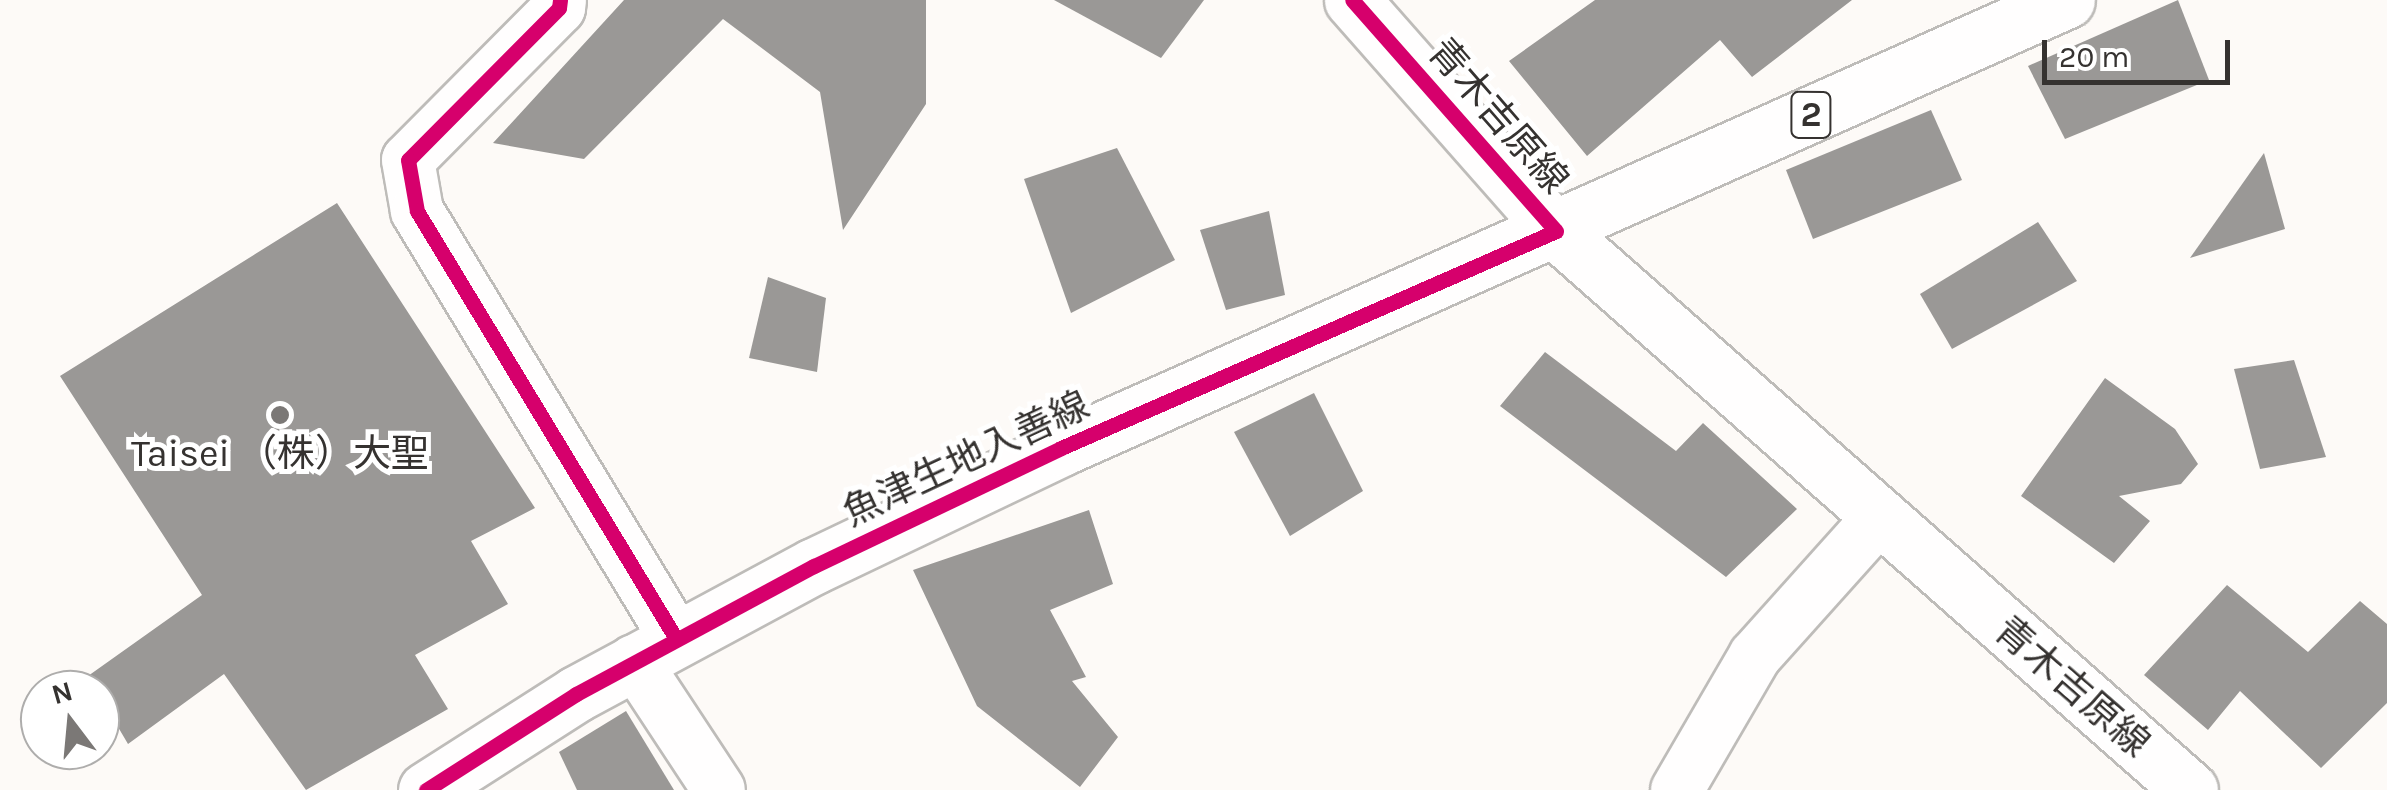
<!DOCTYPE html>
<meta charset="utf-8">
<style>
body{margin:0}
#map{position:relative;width:2387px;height:790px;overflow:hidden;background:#fdfaf7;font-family:Karla,"Noto Sans JP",sans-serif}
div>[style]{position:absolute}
.building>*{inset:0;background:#9a9896}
.roads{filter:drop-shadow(2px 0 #bebcb9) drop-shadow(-2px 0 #bebcb9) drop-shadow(0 2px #bebcb9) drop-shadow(0 -2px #bebcb9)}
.minor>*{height:52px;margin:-26px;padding:0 26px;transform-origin:26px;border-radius:26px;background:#fffefe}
.secondary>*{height:55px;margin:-27.5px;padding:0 27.5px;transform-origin:27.5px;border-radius:27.5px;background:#fffefe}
.primary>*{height:55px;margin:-27.5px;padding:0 27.5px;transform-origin:27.5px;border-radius:27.5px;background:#fffefe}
.cycleway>*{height:15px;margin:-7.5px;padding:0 7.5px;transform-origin:7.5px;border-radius:7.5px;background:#d6006c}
.dots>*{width:28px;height:28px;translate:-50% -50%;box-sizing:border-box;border:5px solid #fff;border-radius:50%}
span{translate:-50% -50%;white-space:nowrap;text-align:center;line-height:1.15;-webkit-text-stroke:10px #fff;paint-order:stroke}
.shield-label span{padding:2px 8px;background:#fff;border:2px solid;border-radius:8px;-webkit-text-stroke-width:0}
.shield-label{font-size:35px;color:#353230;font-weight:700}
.street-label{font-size:38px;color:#353230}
.poi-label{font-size:38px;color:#353230}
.north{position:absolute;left:20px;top:670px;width:100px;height:100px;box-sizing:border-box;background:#fff;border:2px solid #aeadac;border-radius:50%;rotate:344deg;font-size:28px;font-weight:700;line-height:40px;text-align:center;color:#353230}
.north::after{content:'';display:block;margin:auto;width:35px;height:45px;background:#7b7876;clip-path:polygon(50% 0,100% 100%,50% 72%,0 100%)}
.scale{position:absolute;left:2042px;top:40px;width:188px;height:45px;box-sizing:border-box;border:5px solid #353230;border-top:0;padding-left:12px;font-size:30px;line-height:35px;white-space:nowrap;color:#353230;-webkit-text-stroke:8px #fff;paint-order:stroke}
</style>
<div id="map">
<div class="building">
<i style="clip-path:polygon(624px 0,926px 0,926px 104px,843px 230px,820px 92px,723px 19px,584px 159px,493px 143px)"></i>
<i style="clip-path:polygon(1054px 0,1204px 0,1161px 58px)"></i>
<i style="clip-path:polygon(1595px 0,1852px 0,1752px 77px,1720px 40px,1587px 156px,1509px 61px)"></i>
<i style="clip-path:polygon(2178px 0,2209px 80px,2065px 139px,2028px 66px)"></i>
<i style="clip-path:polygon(1931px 110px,1962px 180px,1813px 239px,1786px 170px)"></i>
<i style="clip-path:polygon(1117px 148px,1175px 260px,1071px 313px,1024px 179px)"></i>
<i style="clip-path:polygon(2264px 153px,2285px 229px,2190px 258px)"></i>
<i style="clip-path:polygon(337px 203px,535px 508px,471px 541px,508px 604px,415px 655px,448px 709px,306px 790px,224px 674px,128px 744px,88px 676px,202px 595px,60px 376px)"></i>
<i style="clip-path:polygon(1269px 211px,1285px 295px,1226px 310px,1200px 230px)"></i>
<i style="clip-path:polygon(2038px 222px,2077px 281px,1952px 349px,1920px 294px)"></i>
<i style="clip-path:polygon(768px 277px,826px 298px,817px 372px,749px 358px)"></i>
<i style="clip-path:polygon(1545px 352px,1676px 451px,1703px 423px,1797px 509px,1726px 577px,1500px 406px)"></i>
<i style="clip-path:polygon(2294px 360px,2326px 457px,2260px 469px,2234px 369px)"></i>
<i style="clip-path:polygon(2105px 378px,2175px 429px,2198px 464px,2181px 484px,2119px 496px,2150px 521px,2114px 563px,2021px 496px)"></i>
<i style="clip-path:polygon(1314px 393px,1363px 491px,1290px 536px,1234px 432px)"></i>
<i style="clip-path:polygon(1089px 510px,1113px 584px,1050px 610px,1086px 677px,1072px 681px,1118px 737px,1080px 787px,977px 706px,913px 570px)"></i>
<i style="clip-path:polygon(2227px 585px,2308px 652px,2360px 601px,2387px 624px,2387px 703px,2321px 768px,2240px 691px,2208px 730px,2144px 675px)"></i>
<i style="clip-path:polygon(626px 711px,674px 790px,577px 790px,559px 752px)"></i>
</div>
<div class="roads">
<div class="minor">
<i style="left:560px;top:0;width:8px;rotate:97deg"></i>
<i style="left:559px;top:8px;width:214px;rotate:134.8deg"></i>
<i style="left:408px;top:160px;width:52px;rotate:80deg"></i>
<i style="left:417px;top:211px;width:498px;rotate:58.8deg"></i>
<i style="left:634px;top:661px;width:154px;rotate:56.6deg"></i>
<i style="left:1677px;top:790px;width:155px;rotate:-59.8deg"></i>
<i style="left:1755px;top:656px;width:186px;rotate:-48.1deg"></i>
</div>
<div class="secondary">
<i style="left:1352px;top:0;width:308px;rotate:48.6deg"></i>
<i style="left:1556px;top:231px;width:845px;rotate:41.4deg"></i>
</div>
<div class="primary">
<i style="left:426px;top:790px;width:178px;rotate:-32.6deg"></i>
<i style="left:576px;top:694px;width:270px;rotate:-28.3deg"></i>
<i style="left:814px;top:566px;width:274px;rotate:-25.5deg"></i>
<i style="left:1061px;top:448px;width:1101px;rotate:-24deg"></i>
</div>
</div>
<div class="cycleway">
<i style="left:560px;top:0;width:8px;rotate:97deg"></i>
<i style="left:559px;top:8px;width:214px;rotate:134.8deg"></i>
<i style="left:408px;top:160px;width:52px;rotate:80deg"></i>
<i style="left:417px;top:211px;width:498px;rotate:58.8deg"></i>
<i style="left:426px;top:790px;width:178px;rotate:-32.6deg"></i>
<i style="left:576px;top:694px;width:270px;rotate:-28.3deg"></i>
<i style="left:814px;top:566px;width:274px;rotate:-25.5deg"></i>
<i style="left:1061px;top:448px;width:540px;rotate:-23.67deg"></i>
<i style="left:1556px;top:231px;width:308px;rotate:-131.4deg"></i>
</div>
<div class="dots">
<i style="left:280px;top:415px;background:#7b7876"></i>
</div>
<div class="shield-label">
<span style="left:1811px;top:115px">2</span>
</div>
<div class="street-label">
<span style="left:1498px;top:116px;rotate:49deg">青木吉原線</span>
<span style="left:966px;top:459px;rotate:-25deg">魚津生地入善線</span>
<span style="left:2072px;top:687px;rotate:41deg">青木吉原線</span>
</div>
<div class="poi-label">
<span style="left:280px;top:454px">Taisei （株）大聖</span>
</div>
<div class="north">N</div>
<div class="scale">20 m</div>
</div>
